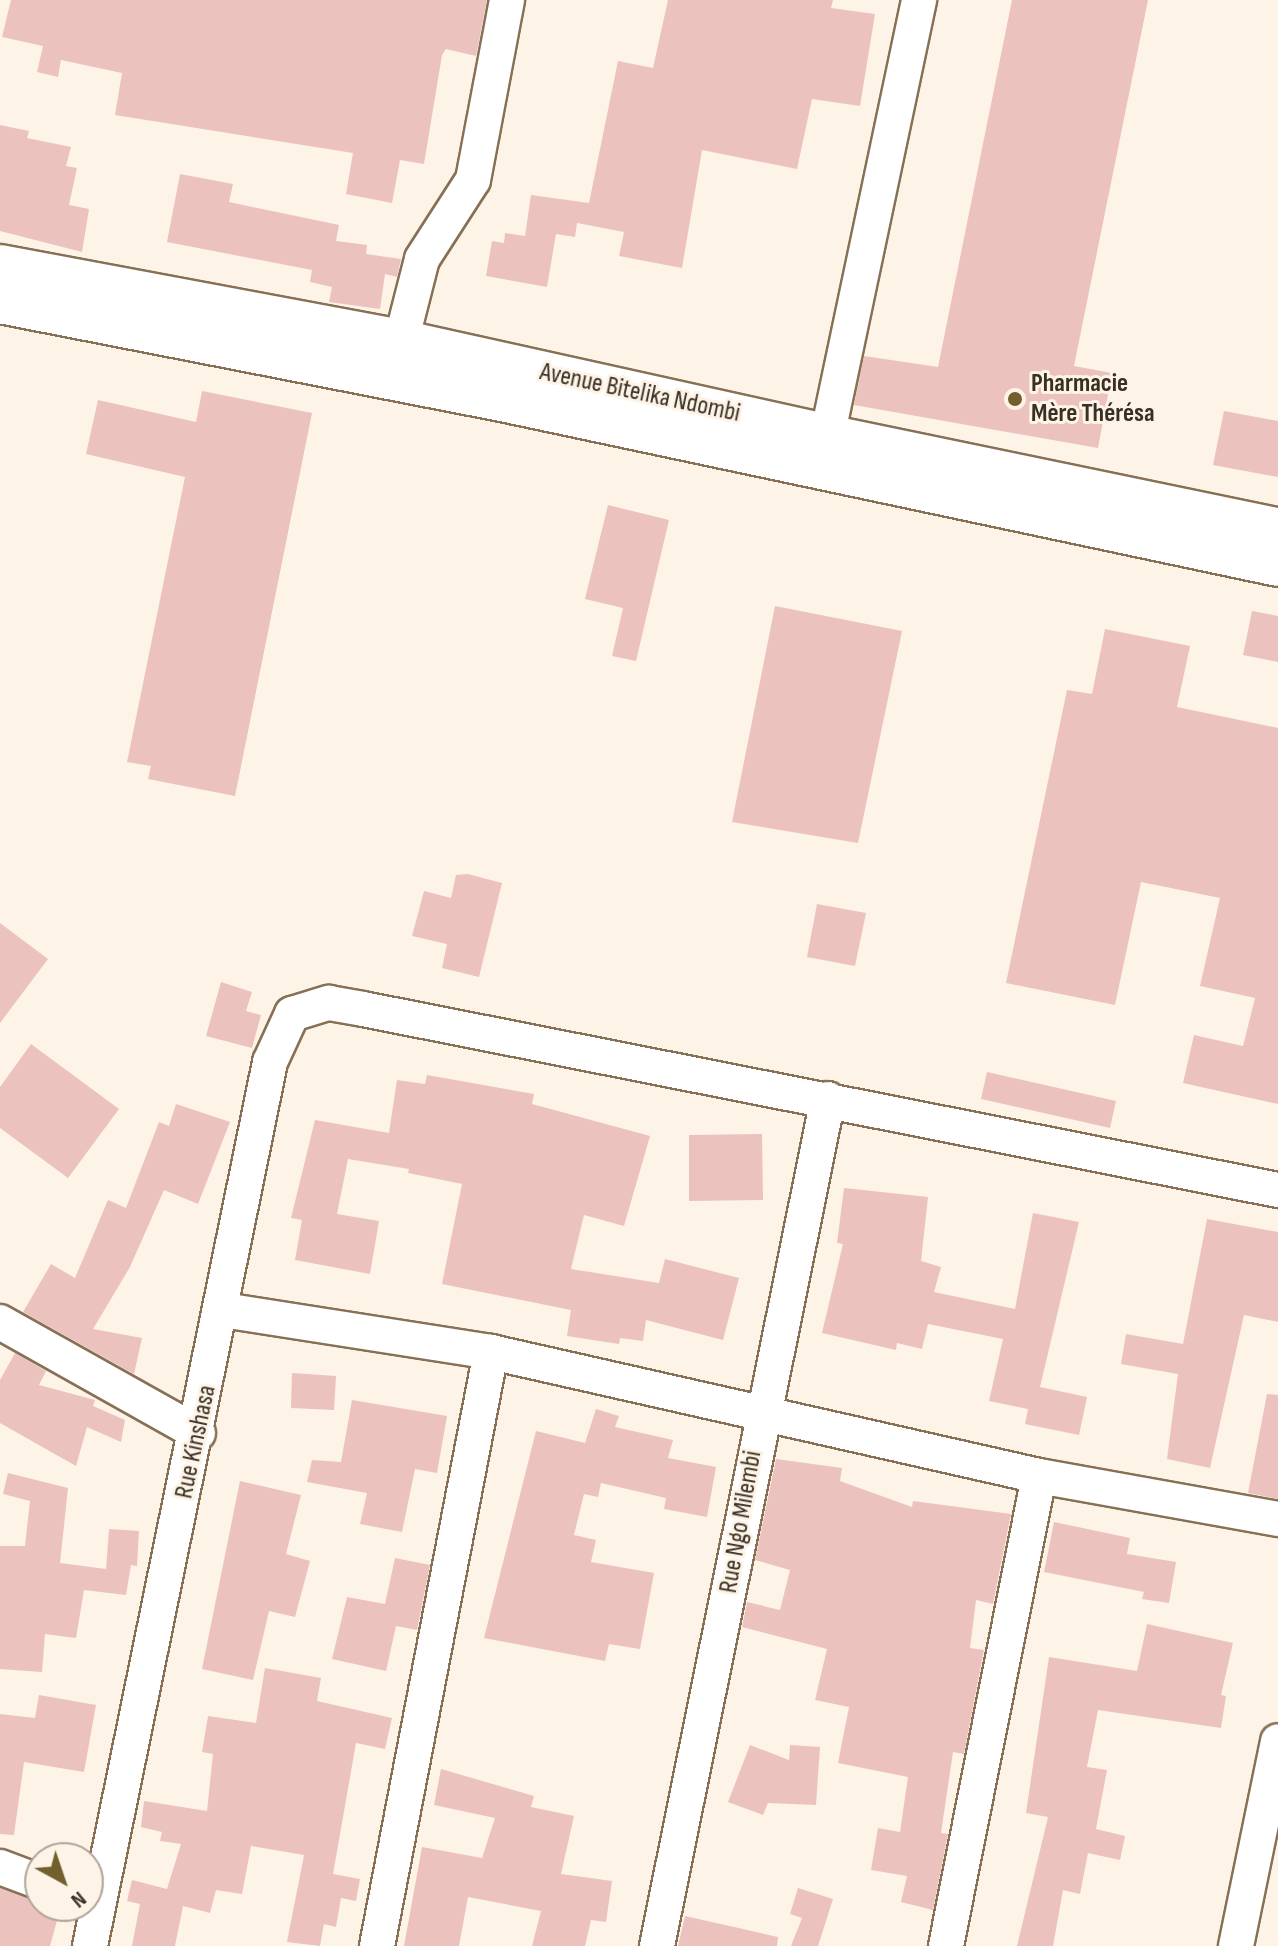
<!DOCTYPE html>
<meta charset="utf-8">
<style>
body{margin:0}
#map{position:relative;width:1278px;height:1946px;overflow:hidden;background:#fdf3e7;font-family:"Sofia Sans Condensed",sans-serif}
div>[style]{position:absolute}
.building>*{inset:0;background:#ecc2be}
.roads{filter:drop-shadow(2px 0 #877055) drop-shadow(-2px 0 #877055) drop-shadow(0 2px #877055) drop-shadow(0 -2px #877055)}
.minor>*{height:34px;margin:-17px;padding:0 17px;transform-origin:17px;border-radius:17px;background:#fff}
.highway>*{height:44px;margin:-22px;padding:0 22px;transform-origin:22px;border-radius:22px;background:#fff}
.dots>*{width:22px;height:22px;translate:-50% -50%;box-sizing:border-box;border:4px solid #fdf3e7;border-radius:50%}
span{translate:-50% -50%;white-space:nowrap;text-align:center;line-height:1.15;-webkit-text-stroke:6px #fdf3e7;paint-order:stroke}
.poi-label{font-size:26px;color:#392f23;font-weight:700}
.left{translate:0 -50%;text-align:left}
.street-label{font-size:26px;color:#392f23}
.north{position:absolute;left:24px;top:1842px;width:80px;height:80px;box-sizing:border-box;background:#fdf3e7;border:2px solid #afa599;border-radius:50%;rotate:140deg;font-size:22px;font-weight:700;line-height:32px;text-align:center;color:#392f23}
.north::after{content:'';display:block;margin:auto;width:28px;height:36px;background:#715f2d;clip-path:polygon(50% 0,100% 100%,50% 72%,0 100%)}
</style>
<div id="map">
<div class="building">
<i style="clip-path:polygon(11px 0,487px 0,476px 56px,446px 49px,442px 55px,424px 164px,400px 160px,392px 203px,346px 194px,353px 153px,115px 115px,122px 73px,61px 60px,58px 77px,37px 72px,43px 46px,2px 37px)"></i>
<i style="clip-path:polygon(668px 0,833px 0,831px 8px,875px 14px,860px 106px,812px 99px,797px 169px,702px 150px,682px 268px,619px 256px,624px 232px,577px 223px,575px 237px,556px 234px,547px 287px,486px 276px,492px 241px,504px 243px,505px 233px,525px 236px,531px 195px,589px 203px,618px 61px,653px 68px)"></i>
<i style="clip-path:polygon(1012px 0,1148px 0,1074px 366px,1112px 373px,1098px 448px,854px 405px,864px 356px,938px 367px)"></i>
<i style="clip-path:polygon(0 125px,29px 131px,27px 138px,71px 147px,66px 166px,77px 168px,69px 205px,89px 209px,82px 252px,0 231px)"></i>
<i style="clip-path:polygon(180px 174px,233px 184px,229px 202px,339px 225px,336px 241px,367px 245px,366px 254px,401px 259px,397px 277px,385px 274px,380px 309px,329px 302px,332px 287px,310px 282px,312px 270px,167px 242px)"></i>
<i style="clip-path:polygon(202px 391px,312px 413px,235px 796px,148px 779px,151px 766px,127px 762px,185px 477px,86px 454px,98px 400px,196px 422px)"></i>
<i style="clip-path:polygon(1224px 411px,1278px 421px,1278px 477px,1213px 465px)"></i>
<i style="clip-path:polygon(608px 505px,669px 520px,636px 661px,612px 656px,623px 608px,585px 599px)"></i>
<i style="clip-path:polygon(775px 606px,902px 631px,858px 843px,732px 822px)"></i>
<i style="clip-path:polygon(1252px 611px,1278px 616px,1278px 662px,1243px 655px)"></i>
<i style="clip-path:polygon(1105px 629px,1190px 646px,1177px 707px,1278px 728px,1278px 1104px,1183px 1083px,1194px 1035px,1243px 1046px,1255px 998px,1200px 986px,1220px 898px,1141px 882px,1115px 1005px,1006px 983px,1067px 690px,1092px 694px)"></i>
<i style="clip-path:polygon(468px 874px,502px 883px,479px 977px,442px 968px,447px 944px,412px 936px,424px 891px,451px 898px,456px 875px)"></i>
<i style="clip-path:polygon(817px 904px,866px 913px,855px 966px,807px 957px)"></i>
<i style="clip-path:polygon(0 923px,48px 959px,0 1023px)"></i>
<i style="clip-path:polygon(221px 982px,252px 992px,246px 1011px,261px 1015px,252px 1048px,206px 1036px)"></i>
<i style="clip-path:polygon(31px 1044px,119px 1109px,68px 1178px,0 1128px,0 1087px)"></i>
<i style="clip-path:polygon(987px 1072px,1116px 1101px,1110px 1128px,981px 1099px)"></i>
<i style="clip-path:polygon(427px 1075px,534px 1094px,532px 1104px,650px 1136px,624px 1226px,584px 1215px,571px 1269px,659px 1283px,665px 1259px,739px 1278px,723px 1340px,646px 1320px,643px 1341px,620px 1338px,619px 1344px,567px 1336px,571px 1310px,442px 1284px,462px 1184px,408px 1173px,409px 1169px,348px 1159px,337px 1214px,379px 1221px,370px 1274px,295px 1260px,302px 1220px,291px 1218px,315px 1120px,389px 1133px,397px 1080px,425px 1084px)"></i>
<i style="clip-path:polygon(176px 1104px,230px 1122px,198px 1204px,164px 1190px,130px 1267px,93px 1329px,142px 1338px,134px 1374px,23px 1312px,51px 1264px,75px 1278px,108px 1200px,126px 1208px,159px 1122px,169px 1126px)"></i>
<i style="clip-path:polygon(762px 1134px,763px 1200px,689px 1201px,689px 1135px)"></i>
<i style="clip-path:polygon(844px 1188px,928px 1197px,921px 1261px,941px 1267px,934px 1292px,1015px 1309px,1033px 1213px,1079px 1222px,1040px 1387px,1087px 1397px,1079px 1435px,1025px 1424px,1028px 1409px,989px 1401px,1003px 1339px,928px 1324px,922px 1349px,897px 1343px,896px 1350px,822px 1333px,843px 1244px,837px 1243px)"></i>
<i style="clip-path:polygon(1207px 1219px,1278px 1232px,1278px 1322px,1244px 1315px,1210px 1468px,1167px 1459px,1178px 1374px,1121px 1364px,1126px 1334px,1183px 1344px)"></i>
<i style="clip-path:polygon(15px 1353px,46px 1371px,39px 1385px,95px 1400px,93px 1406px,125px 1420px,121px 1442px,87px 1427px,76px 1466px,0 1423px,0 1380px)"></i>
<i style="clip-path:polygon(292px 1373px,336px 1376px,334px 1410px,291px 1408px)"></i>
<i style="clip-path:polygon(1267px 1394px,1278px 1395px,1278px 1499px,1248px 1493px)"></i>
<i style="clip-path:polygon(352px 1400px,447px 1416px,437px 1473px,415px 1469px,402px 1532px,360px 1524px,367px 1493px,307px 1482px,312px 1460px,341px 1462px)"></i>
<i style="clip-path:polygon(596px 1409px,619px 1416px,615px 1427px,673px 1440px,668px 1458px,716px 1467px,707px 1517px,664px 1509px,666px 1498px,601px 1483px,598px 1497px,584px 1494px,574px 1535px,596px 1540px,591px 1562px,654px 1573px,640px 1649px,609px 1644px,605px 1661px,484px 1638px,536px 1431px,585px 1443px)"></i>
<i style="clip-path:polygon(776px 1459px,842px 1468px,840px 1481px,912px 1507px,913px 1501px,1011px 1514px,993px 1604px,976px 1600px,970px 1648px,984px 1650px,964px 1754px,953px 1752px,941px 1833px,948px 1834px,933px 1910px,901px 1902px,907px 1876px,871px 1870px,878px 1828px,900px 1832px,908px 1777px,838px 1763px,849px 1707px,815px 1700px,827px 1649px,742px 1627px,747px 1602px,780px 1610px,790px 1570px,755px 1560px)"></i>
<i style="clip-path:polygon(8px 1473px,68px 1488px,60px 1563px,106px 1569px,109px 1529px,139px 1531px,137px 1566px,131px 1565px,126px 1595px,84px 1590px,76px 1638px,45px 1634px,42px 1672px,0 1669px,0 1546px,25px 1546px,30px 1501px,3px 1494px)"></i>
<i style="clip-path:polygon(240px 1481px,301px 1495px,286px 1554px,310px 1561px,295px 1617px,269px 1611px,253px 1680px,202px 1669px)"></i>
<i style="clip-path:polygon(1054px 1522px,1130px 1538px,1127px 1554px,1176px 1562px,1169px 1603px,1142px 1599px,1144px 1592px,1044px 1572px)"></i>
<i style="clip-path:polygon(395px 1558px,430px 1565px,417px 1630px,396px 1626px,386px 1671px,332px 1659px,347px 1597px,385px 1604px)"></i>
<i style="clip-path:polygon(1147px 1624px,1233px 1643px,1221px 1695px,1226px 1696px,1221px 1728px,1098px 1710px,1087px 1767px,1107px 1770px,1096px 1829px,1125px 1836px,1120px 1860px,1088px 1853px,1080px 1894px,1063px 1890px,1053px 1946px,1017px 1946px,1048px 1817px,1026px 1813px,1049px 1657px,1137px 1671px)"></i>
<i style="clip-path:polygon(265px 1668px,321px 1678px,317px 1701px,392px 1718px,385px 1749px,356px 1743px,333px 1874px,360px 1879px,356px 1901px,341px 1898px,336px 1927px,324px 1924px,320px 1946px,287px 1942px,304px 1855px,251px 1846px,242px 1894px,216px 1890px,210px 1913px,183px 1906px,175px 1946px,132px 1946px,140px 1904px,127px 1901px,132px 1880px,167px 1889px,181px 1844px,160px 1841px,162px 1832px,141px 1827px,144px 1801px,207px 1811px,213px 1754px,202px 1752px,208px 1716px,256px 1723px)"></i>
<i style="clip-path:polygon(39px 1695px,96px 1705px,84px 1772px,24px 1762px,14px 1835px,0 1834px,0 1714px,35px 1718px)"></i>
<i style="clip-path:polygon(750px 1745px,789px 1760px,790px 1745px,820px 1747px,816px 1805px,768px 1803px,763px 1815px,728px 1802px)"></i>
<i style="clip-path:polygon(441px 1769px,534px 1796px,531px 1807px,574px 1816px,561px 1874px,612px 1881px,606px 1922px,591px 1920px,585px 1946px,532px 1946px,541px 1911px,468px 1897px,459px 1946px,404px 1946px,422px 1847px,482px 1858px,495px 1818px,434px 1805px)"></i>
<i style="clip-path:polygon(0 1888px,40px 1902px,40px 1906px,61px 1906px,50px 1946px,0 1946px)"></i>
<i style="clip-path:polygon(798px 1888px,833px 1899px,818px 1946px,791px 1946px,802px 1918px,790px 1914px)"></i>
<i style="clip-path:polygon(685px 1916px,778px 1937px,777px 1946px,678px 1946px)"></i>
</div>
<div class="roads">
<div class="minor">
<i style="left:395px;top:365px;width:109px;rotate:-75.7deg"></i>
<i style="left:422px;top:259px;width:94px;rotate:-57.2deg"></i>
<i style="left:473px;top:180px;width:183px;rotate:-79.3deg"></i>
<i style="left:827px;top:437px;width:447px;rotate:-78.1deg"></i>
<i style="left:223px;top:1310px;width:271px;rotate:8.9deg"></i>
<i style="left:491px;top:1352px;width:562px;rotate:12.75deg"></i>
<i style="left:1039px;top:1476px;width:243px;rotate:10.2deg"></i>
<i style="left:0;top:1322px;width:227px;rotate:29.3deg"></i>
<i style="left:0;top:1867px;width:43px;rotate:20.6deg"></i>
<i style="left:90px;top:1946px;width:902px;rotate:-78.49deg"></i>
<i style="left:270px;top:1062px;width:53px;rotate:-65.4deg"></i>
<i style="left:292px;top:1014px;width:39px;rotate:-17deg"></i>
<i style="left:329px;top:1003px;width:35px;rotate:10deg"></i>
<i style="left:363px;top:1009px;width:933px;rotate:11.19deg"></i>
<i style="left:377px;top:1946px;width:605px;rotate:-79.14deg"></i>
<i style="left:657px;top:1946px;width:864px;rotate:-78.59deg"></i>
<i style="left:946px;top:1946px;width:479px;rotate:-78.8deg"></i>
<i style="left:1236px;top:1946px;width:209px;rotate:-78.4deg"></i>
</div>
<div class="highway">
<i style="left:0;top:267px;width:407px;rotate:10.6deg"></i>
<i style="left:400px;top:342px;width:437px;rotate:12.5deg"></i>
<i style="left:827px;top:437px;width:460px;rotate:11.7deg"></i>
<i style="left:0;top:301px;width:511px;rotate:11.05deg"></i>
<i style="left:502px;top:399px;width:793px;rotate:12deg"></i>
</div>
</div>
<div class="dots">
<i style="left:1015px;top:399px;background:#715f2d"></i>
</div>
<div class="poi-label">
<span class="left" style="left:1031px;top:399px">Pharmacie<br>Mère Thérésa</span>
</div>
<div class="street-label">
<span style="left:640px;top:393px;rotate:12deg">Avenue Bitelika Ndombi</span>
<span style="left:196px;top:1442px;rotate:-78deg">Rue Kinshasa</span>
<span style="left:741px;top:1522px;rotate:-80deg">Rue Ngo Milembi</span>
</div>
<div class="north">N</div>
</div>
